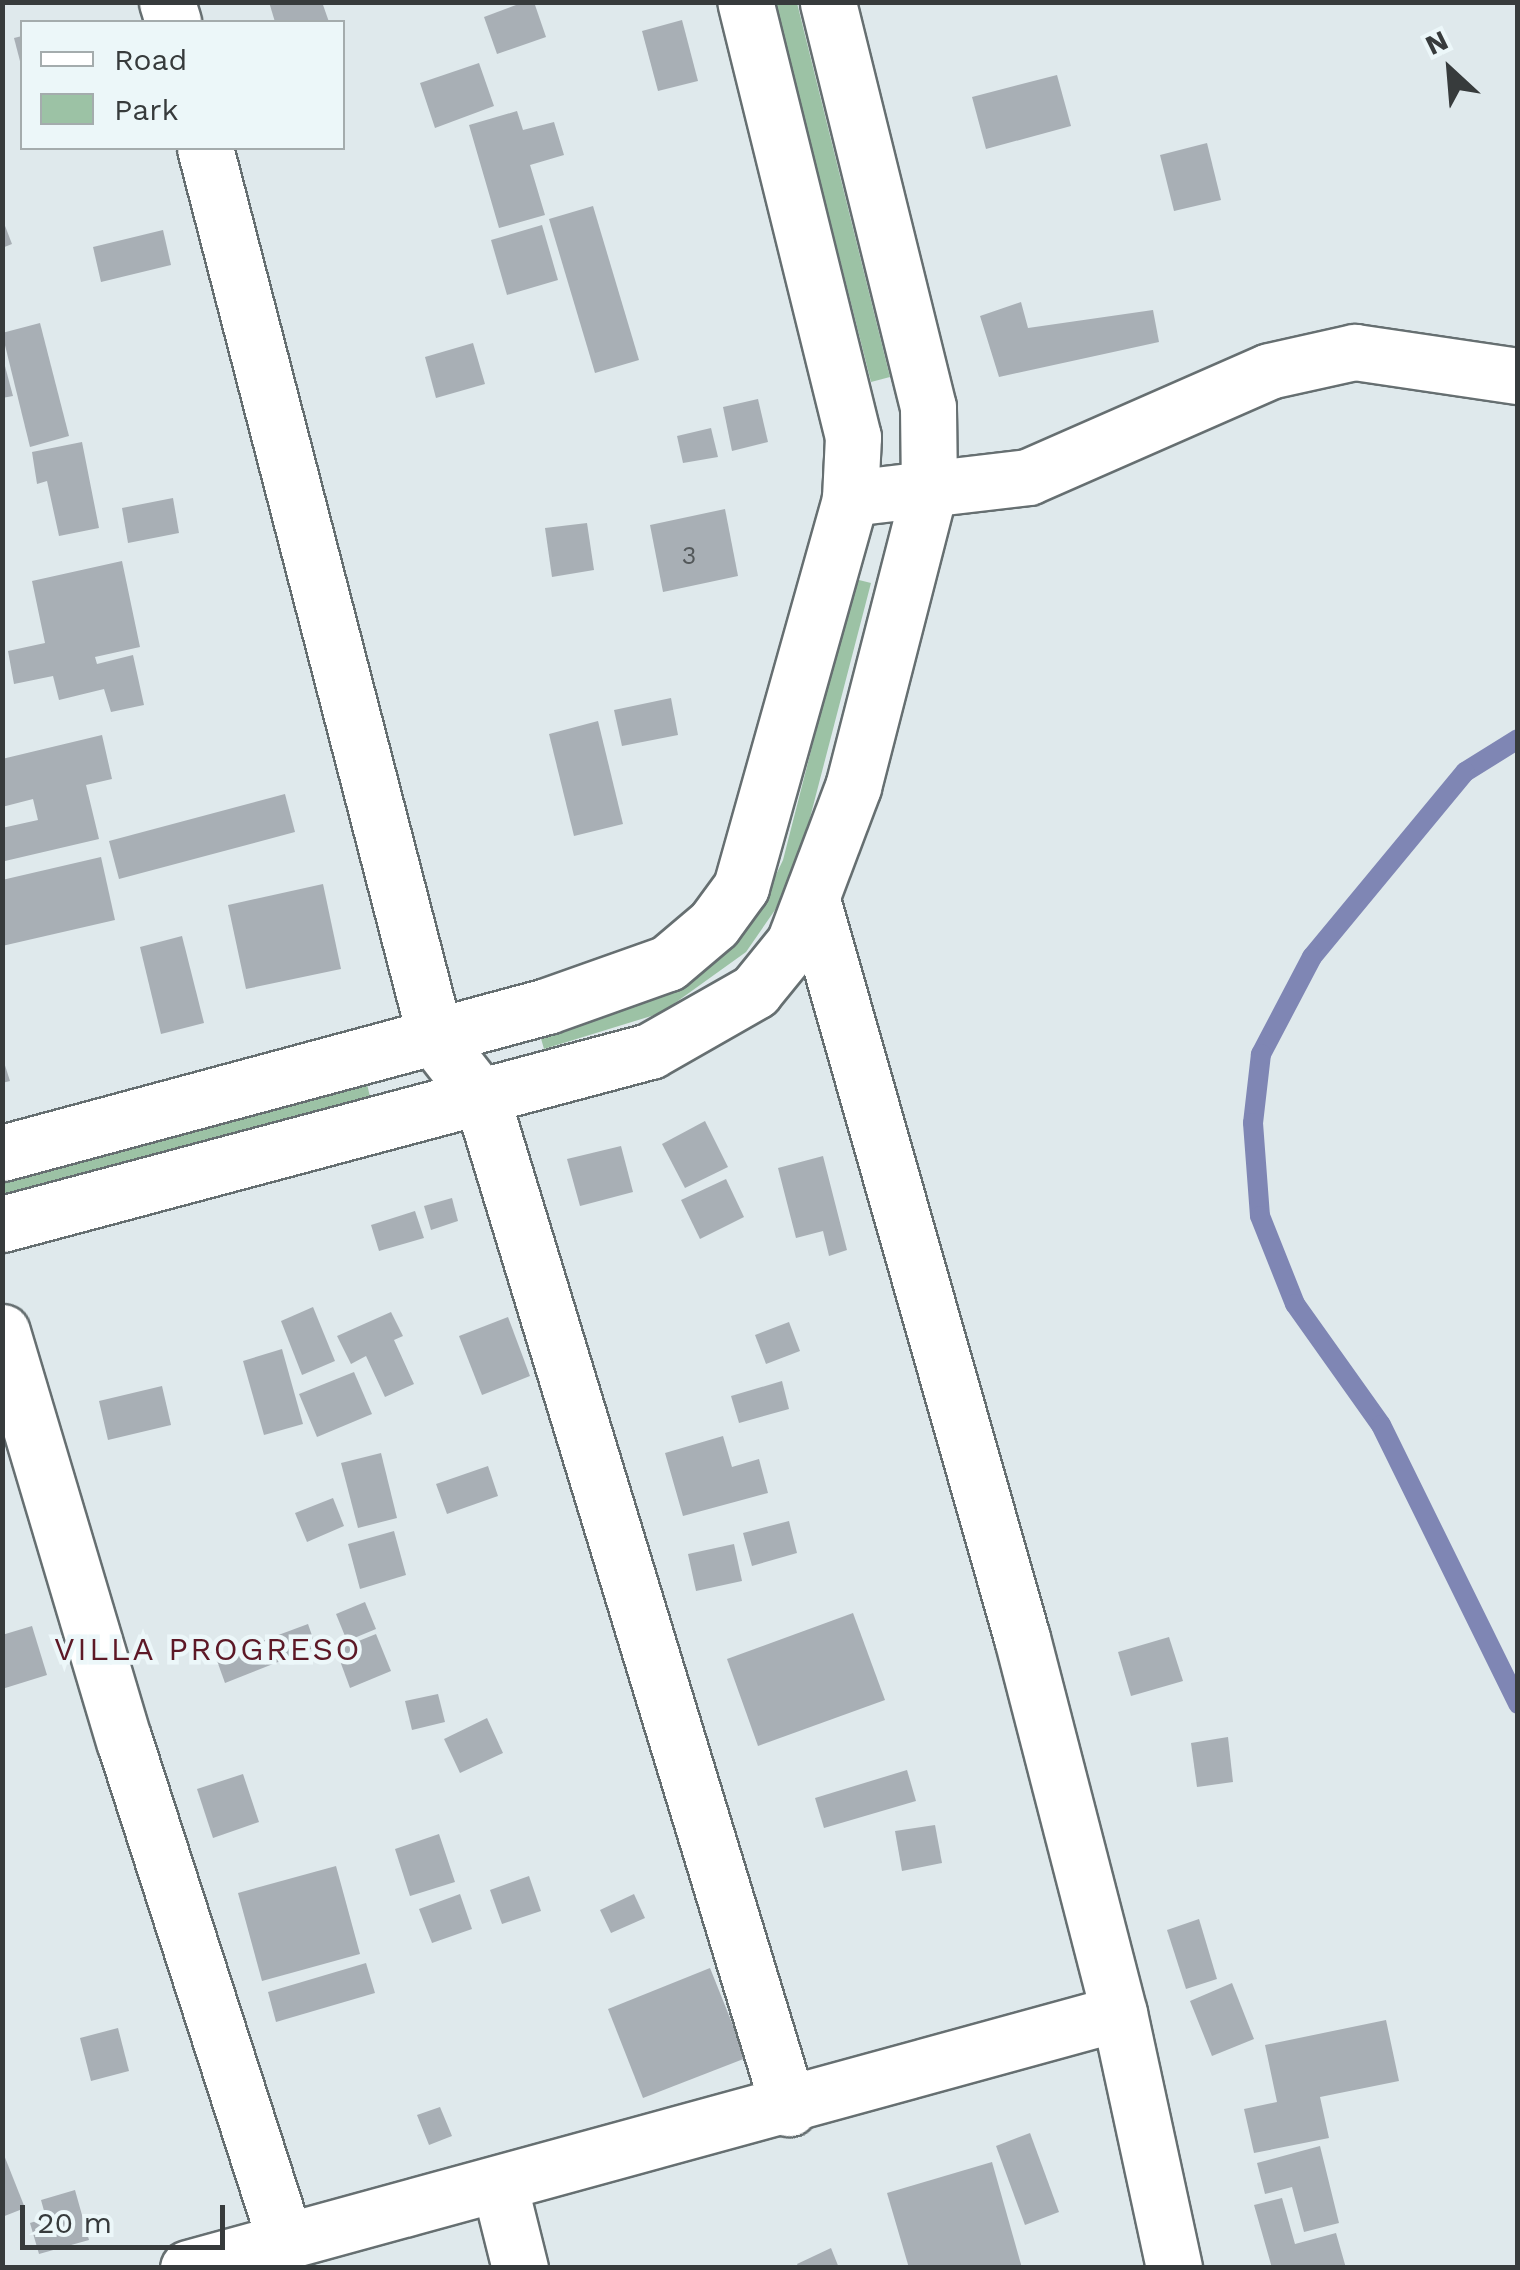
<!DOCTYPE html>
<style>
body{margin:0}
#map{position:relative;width:1520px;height:2270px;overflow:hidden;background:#dfe9ec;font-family:"Work Sans",sans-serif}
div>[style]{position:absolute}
.green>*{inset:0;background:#9cc2a5}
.stream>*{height:20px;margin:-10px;padding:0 10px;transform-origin:10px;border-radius:10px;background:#7f86b4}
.building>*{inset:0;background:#a8afb5}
.roads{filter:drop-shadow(2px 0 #666f71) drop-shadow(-2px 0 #666f71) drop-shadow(0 2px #666f71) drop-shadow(0 -2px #666f71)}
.street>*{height:55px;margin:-27.5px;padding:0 27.5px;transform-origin:27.5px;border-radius:27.5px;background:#fff}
.secondary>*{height:55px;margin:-27.5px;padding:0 27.5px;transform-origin:27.5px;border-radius:27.5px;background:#fff}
span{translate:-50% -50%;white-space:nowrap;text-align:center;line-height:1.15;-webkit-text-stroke:9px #ecf7f9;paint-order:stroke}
.number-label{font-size:25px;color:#53585a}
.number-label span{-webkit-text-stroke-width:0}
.neighbourhood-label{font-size:32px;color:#5d1826;letter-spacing:2.5px}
.frame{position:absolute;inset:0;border:5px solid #373b3c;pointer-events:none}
.legend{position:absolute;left:20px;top:20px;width:325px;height:130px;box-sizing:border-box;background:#ecf7f9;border:2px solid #a4acad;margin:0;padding:12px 18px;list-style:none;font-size:30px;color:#373b3c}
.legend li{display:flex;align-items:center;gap:20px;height:50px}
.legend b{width:50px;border:2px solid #a4acad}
.north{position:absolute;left:1400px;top:20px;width:100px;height:100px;-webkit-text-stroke:8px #ecf7f9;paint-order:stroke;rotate:334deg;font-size:28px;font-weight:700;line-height:40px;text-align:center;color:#373b3c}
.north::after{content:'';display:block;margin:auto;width:35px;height:45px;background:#373b3c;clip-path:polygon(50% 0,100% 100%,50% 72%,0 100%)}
.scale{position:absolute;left:20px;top:2205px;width:205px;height:45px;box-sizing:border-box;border:5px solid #373b3c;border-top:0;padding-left:12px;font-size:30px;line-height:35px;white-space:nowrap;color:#373b3c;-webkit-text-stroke:8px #ecf7f9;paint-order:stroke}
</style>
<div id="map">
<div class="green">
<i style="clip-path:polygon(775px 3px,797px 3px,890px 377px,871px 382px)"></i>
<i style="clip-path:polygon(855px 579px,871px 583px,798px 864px,775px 910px,746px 952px,661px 1013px,544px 1049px,540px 1035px,650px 1000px,703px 968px,762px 904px,783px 860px)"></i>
<i style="clip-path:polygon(367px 1084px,371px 1101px,3px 1198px,3px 1179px)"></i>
</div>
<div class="stream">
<i style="left:1518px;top:739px;width:62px;rotate:148.1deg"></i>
<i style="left:1465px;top:772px;width:240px;rotate:129.6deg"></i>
<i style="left:1312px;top:957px;width:110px;rotate:117.7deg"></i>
<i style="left:1261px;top:1054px;width:69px;rotate:96.6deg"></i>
<i style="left:1253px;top:1123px;width:93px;rotate:85.7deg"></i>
<i style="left:1260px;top:1216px;width:95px;rotate:68.3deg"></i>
<i style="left:1295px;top:1304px;width:148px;rotate:54.6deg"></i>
<i style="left:1381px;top:1425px;width:311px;rotate:63.8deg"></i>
</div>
<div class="building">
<i style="clip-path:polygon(269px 2px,322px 2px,329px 22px,275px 22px)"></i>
<i style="clip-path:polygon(524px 2px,534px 2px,546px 37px,497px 54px,484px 17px)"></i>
<i style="clip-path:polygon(682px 20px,698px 81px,658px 91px,642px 31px)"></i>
<i style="clip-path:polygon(22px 36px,22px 65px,21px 65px,14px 38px)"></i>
<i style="clip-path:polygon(479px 63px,494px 106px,435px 128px,420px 83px)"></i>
<i style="clip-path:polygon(1057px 75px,1071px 126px,986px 149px,972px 97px)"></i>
<i style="clip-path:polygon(517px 111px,523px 130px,554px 122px,564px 155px,530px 165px,545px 215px,499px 228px,469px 125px)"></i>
<i style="clip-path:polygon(1207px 143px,1221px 200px,1174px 211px,1160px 155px)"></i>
<i style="clip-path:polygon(593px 206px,639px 360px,595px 373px,549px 219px)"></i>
<i style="clip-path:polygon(2px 218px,12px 244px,2px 248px)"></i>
<i style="clip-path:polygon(542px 225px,558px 280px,507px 295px,491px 240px)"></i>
<i style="clip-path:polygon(163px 230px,171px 265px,101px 282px,93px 247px)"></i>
<i style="clip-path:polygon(1021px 302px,1028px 328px,1153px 310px,1159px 342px,999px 377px,980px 316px)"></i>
<i style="clip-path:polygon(40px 323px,69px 436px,30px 447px,2px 333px)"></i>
<i style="clip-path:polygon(473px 343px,485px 384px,436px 398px,425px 357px)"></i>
<i style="clip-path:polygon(2px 355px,13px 396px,2px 398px)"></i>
<i style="clip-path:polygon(758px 399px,768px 442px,732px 451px,723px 407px)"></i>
<i style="clip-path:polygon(711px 428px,718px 457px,683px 463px,677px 436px)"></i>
<i style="clip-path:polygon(82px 442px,99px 528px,59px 536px,47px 481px,37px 484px,32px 452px)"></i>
<i style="clip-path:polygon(173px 498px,179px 533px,128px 543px,122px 508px)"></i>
<i style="clip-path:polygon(725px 509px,738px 576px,663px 592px,650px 525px)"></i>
<i style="clip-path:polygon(587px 523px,594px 570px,552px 577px,545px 528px)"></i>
<i style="clip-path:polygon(122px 561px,140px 647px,95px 657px,97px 664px,133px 655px,144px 705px,111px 712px,104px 689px,59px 700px,53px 676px,14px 684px,8px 651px,45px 643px,32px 581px)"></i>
<i style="clip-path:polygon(671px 698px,678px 735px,622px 746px,614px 710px)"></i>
<i style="clip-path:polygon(598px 721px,623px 824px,574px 836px,549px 734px)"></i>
<i style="clip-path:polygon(102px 735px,112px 779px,86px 785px,99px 839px,5px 861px,2px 828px,38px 820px,33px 799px,2px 807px,2px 759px)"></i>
<i style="clip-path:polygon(285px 794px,295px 832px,119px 879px,109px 841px)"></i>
<i style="clip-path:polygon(101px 857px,115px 920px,2px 946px,2px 880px)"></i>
<i style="clip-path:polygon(323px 884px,341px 969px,246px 989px,228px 905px)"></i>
<i style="clip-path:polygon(182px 936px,204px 1023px,161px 1034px,140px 947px)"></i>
<i style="clip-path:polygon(2px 1056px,10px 1081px,2px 1083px)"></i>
<i style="clip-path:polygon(705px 1121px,728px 1167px,685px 1188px,662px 1144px)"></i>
<i style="clip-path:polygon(621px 1146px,633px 1192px,580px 1206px,567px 1159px)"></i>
<i style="clip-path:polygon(823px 1156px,847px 1250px,829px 1256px,823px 1231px,796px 1238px,778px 1168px)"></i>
<i style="clip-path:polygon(726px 1179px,744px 1217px,700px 1239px,681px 1200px)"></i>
<i style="clip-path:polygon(452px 1198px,458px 1221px,431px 1230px,424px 1206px)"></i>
<i style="clip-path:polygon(415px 1211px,424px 1238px,379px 1251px,371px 1225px)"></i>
<i style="clip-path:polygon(313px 1307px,335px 1361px,302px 1375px,281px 1321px)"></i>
<i style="clip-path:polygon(391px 1312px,403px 1336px,394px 1340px,414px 1384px,385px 1397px,366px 1356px,351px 1364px,337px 1336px)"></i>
<i style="clip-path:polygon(508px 1317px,530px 1376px,482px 1395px,459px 1336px)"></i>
<i style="clip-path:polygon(789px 1322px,800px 1351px,766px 1364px,755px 1335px)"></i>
<i style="clip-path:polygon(282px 1349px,303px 1424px,264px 1435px,243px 1361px)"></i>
<i style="clip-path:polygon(354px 1372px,372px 1414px,317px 1437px,299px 1394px)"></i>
<i style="clip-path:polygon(782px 1381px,789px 1409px,739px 1423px,731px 1396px)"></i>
<i style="clip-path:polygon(162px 1386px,171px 1425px,108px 1440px,99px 1401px)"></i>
<i style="clip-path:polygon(723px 1436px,732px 1467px,759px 1459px,768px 1493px,683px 1516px,665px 1453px)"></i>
<i style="clip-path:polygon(381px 1453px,397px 1518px,358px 1528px,341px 1463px)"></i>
<i style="clip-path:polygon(488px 1466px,498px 1496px,447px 1514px,436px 1484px)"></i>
<i style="clip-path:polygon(333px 1498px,344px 1526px,307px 1542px,295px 1513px)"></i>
<i style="clip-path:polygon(789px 1521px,797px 1553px,752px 1566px,743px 1533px)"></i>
<i style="clip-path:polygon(394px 1531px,406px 1575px,360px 1589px,348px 1544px)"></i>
<i style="clip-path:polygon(734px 1544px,742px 1581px,696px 1591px,688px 1554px)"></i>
<i style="clip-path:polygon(365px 1602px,376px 1629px,347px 1641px,336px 1614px)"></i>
<i style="clip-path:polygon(853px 1613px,885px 1700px,758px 1746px,727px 1659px)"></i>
<i style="clip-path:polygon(308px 1624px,316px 1647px,225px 1683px,216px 1658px)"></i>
<i style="clip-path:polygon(32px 1626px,47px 1675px,2px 1689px,2px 1635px)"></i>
<i style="clip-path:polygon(376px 1634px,391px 1671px,350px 1688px,336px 1650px)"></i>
<i style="clip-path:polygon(1169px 1637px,1183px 1681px,1131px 1696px,1118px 1652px)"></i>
<i style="clip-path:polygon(438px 1694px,445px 1722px,412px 1730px,405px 1701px)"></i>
<i style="clip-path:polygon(487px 1718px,503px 1753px,460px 1773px,444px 1739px)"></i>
<i style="clip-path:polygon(1228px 1737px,1233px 1782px,1197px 1787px,1191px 1743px)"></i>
<i style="clip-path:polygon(907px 1770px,916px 1801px,824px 1828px,815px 1798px)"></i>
<i style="clip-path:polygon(243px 1774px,259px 1822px,213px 1838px,197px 1789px)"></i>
<i style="clip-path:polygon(935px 1825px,942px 1863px,902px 1871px,895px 1831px)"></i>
<i style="clip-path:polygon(439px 1834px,455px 1882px,410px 1896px,395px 1849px)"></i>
<i style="clip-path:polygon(336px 1866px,360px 1954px,262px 1981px,238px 1893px)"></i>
<i style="clip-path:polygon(529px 1876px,541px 1911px,502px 1924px,490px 1890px)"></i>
<i style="clip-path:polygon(460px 1894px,472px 1929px,432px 1943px,419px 1909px)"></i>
<i style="clip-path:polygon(634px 1894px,645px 1918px,611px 1933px,600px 1910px)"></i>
<i style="clip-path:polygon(1199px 1919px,1217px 1979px,1186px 1989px,1167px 1930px)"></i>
<i style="clip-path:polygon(366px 1963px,375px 1993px,276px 2022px,268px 1992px)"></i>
<i style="clip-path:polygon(710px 1968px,746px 2058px,643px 2098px,608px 2009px)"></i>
<i style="clip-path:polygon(1232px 1983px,1254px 2039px,1212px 2056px,1190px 2001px)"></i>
<i style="clip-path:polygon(1386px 2020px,1399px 2081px,1320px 2097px,1329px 2138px,1254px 2153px,1244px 2109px,1277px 2102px,1265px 2045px)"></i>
<i style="clip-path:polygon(118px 2028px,129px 2071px,91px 2081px,80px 2038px)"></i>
<i style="clip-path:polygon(440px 2107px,452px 2136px,429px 2145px,417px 2115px)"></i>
<i style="clip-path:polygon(1030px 2133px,1059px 2212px,1025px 2225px,996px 2146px)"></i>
<i style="clip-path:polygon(1320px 2146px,1339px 2223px,1304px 2232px,1292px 2187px,1265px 2194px,1257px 2163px)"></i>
<i style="clip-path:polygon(2px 2150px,25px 2208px,2px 2217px)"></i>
<i style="clip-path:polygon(992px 2162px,1022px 2268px,909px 2268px,887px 2193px)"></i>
<i style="clip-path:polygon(75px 2190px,89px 2240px,39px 2254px,30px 2223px,46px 2218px,41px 2200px)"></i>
<i style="clip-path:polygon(1282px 2198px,1295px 2244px,1336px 2233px,1346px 2268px,1272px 2268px,1254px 2205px)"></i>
<i style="clip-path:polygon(831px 2248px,839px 2268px,799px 2268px,797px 2264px)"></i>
</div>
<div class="roads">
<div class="street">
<i style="left:167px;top:2px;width:21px;rotate:73deg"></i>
<i style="left:205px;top:148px;width:921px;rotate:75.48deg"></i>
<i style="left:436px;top:1040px;width:75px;rotate:52.1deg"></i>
<i style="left:482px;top:1099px;width:1055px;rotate:73.08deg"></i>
<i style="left:850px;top:498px;width:179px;rotate:-6.7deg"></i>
<i style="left:1028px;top:477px;width:263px;rotate:-23.7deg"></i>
<i style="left:1269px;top:371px;width:88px;rotate:-12.5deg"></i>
<i style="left:1355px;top:352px;width:165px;rotate:8.4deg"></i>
<i style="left:813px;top:903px;width:764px;rotate:74.13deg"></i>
<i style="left:1022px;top:1638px;width:387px;rotate:75.5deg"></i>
<i style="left:1119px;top:2013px;width:261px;rotate:77.8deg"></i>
<i style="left:2px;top:1332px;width:426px;rotate:73.4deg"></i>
<i style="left:124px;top:1740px;width:528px;rotate:72.15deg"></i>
<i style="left:499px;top:2184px;width:87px;rotate:76deg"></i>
<i style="left:188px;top:2268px;width:965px;rotate:-15.32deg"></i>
</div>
<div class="secondary">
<i style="left:2px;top:1153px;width:564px;rotate:-15.09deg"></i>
<i style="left:547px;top:1006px;width:128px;rotate:-19.6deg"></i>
<i style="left:668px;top:963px;width:60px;rotate:-40.3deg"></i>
<i style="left:714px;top:924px;width:46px;rotate:-53.9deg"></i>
<i style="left:741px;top:887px;width:404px;rotate:-74.3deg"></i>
<i style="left:850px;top:498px;width:61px;rotate:-87.2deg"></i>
<i style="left:853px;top:437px;width:448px;rotate:-103.9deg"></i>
<i style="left:2px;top:1224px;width:671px;rotate:-14.95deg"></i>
<i style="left:650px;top:1051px;width:121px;rotate:-29.7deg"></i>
<i style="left:755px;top:991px;width:62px;rotate:-50.9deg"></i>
<i style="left:794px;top:943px;width:167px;rotate:-69.3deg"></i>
<i style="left:853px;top:787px;width:307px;rotate:-75.6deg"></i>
<i style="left:929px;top:490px;width:83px;rotate:-90.7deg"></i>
<i style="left:928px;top:407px;width:417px;rotate:-103.9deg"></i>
</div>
</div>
<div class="number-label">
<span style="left:689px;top:556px">3</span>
</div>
<div class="neighbourhood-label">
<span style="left:208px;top:1649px">VILLA PROGRESO</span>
</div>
<div class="frame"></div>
<ul class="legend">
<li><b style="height:12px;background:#fff"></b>Road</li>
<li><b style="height:28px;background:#9cc2a5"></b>Park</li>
</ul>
<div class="north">N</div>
<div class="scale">20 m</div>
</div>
